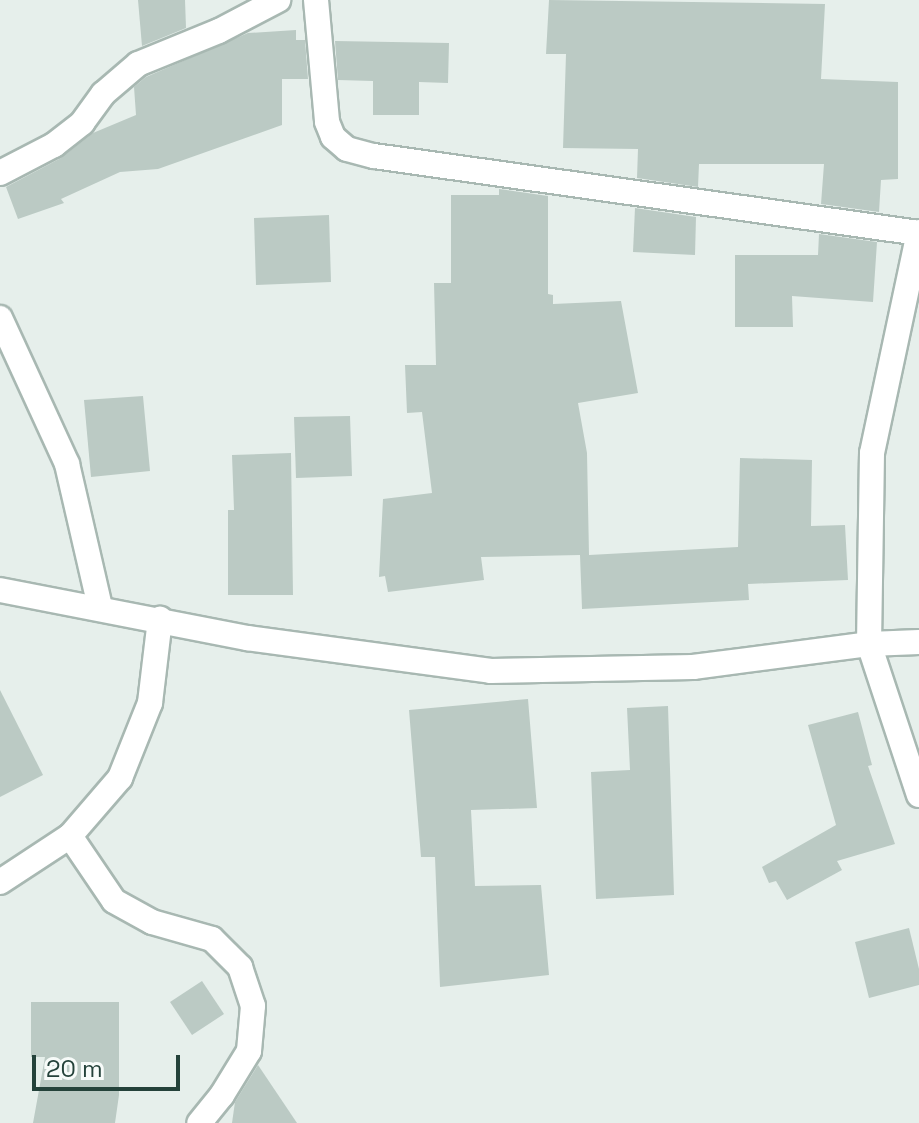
<!DOCTYPE html>
<style>
body{margin:0}
#map{position:relative;width:919px;height:1123px;overflow:hidden;background:#e6efeb;font-family:"Space Grotesk",sans-serif}
div>[style]{position:absolute}
.building>*{inset:0;background:#bbcac4}
.roads{filter:drop-shadow(2px 0 #a8b8b2) drop-shadow(-2px 0 #a8b8b2) drop-shadow(0 2px #a8b8b2) drop-shadow(0 -2px #a8b8b2)}
.minor>*{height:24px;margin:-12px;padding:0 12px;transform-origin:12px;border-radius:12px;background:#fff}
span{translate:-50% -50%;white-space:nowrap;text-align:center;line-height:1.15;-webkit-text-stroke:7px #f7fbf9;paint-order:stroke}
.scale{position:absolute;left:32px;top:1055px;width:148px;height:36px;box-sizing:border-box;border:4px solid #24423a;border-top:0;padding-left:10px;font-size:24px;line-height:28px;white-space:nowrap;color:#24423a;-webkit-text-stroke:6px #f7fbf9;paint-order:stroke}
</style>
<div id="map">
<div class="building">
<i style="clip-path:polygon(138px 0,185px 0,186px 28px,142px 46px)"></i>
<i style="clip-path:polygon(549px 0,825px 4px,821px 79px,898px 82px,898px 179px,881px 180px,879px 212px,821px 204px,824px 164px,699px 164px,698px 187px,637px 178px,638px 149px,563px 148px,566px 54px,546px 54px)"></i>
<i style="clip-path:polygon(296px 30px,296px 40px,305px 40px,308px 79px,282px 79px,282px 125px,158px 169px,120px 172px,61px 199px,64px 203px,18px 219px,6px 187px,61px 158px,93px 133px,136px 115px,134px 87px,146px 77px,248px 33px)"></i>
<i style="clip-path:polygon(335px 41px,449px 43px,448px 83px,419px 82px,419px 115px,373px 115px,373px 81px,338px 80px)"></i>
<i style="clip-path:polygon(499px 189px,548px 196px,548px 294px,553px 295px,553px 304px,621px 301px,638px 393px,578px 403px,587px 453px,589px 555px,738px 547px,740px 458px,812px 460px,811px 526px,845px 525px,848px 580px,748px 584px,749px 600px,582px 609px,580px 555px,481px 557px,484px 580px,388px 592px,385px 576px,379px 577px,383px 499px,432px 493px,422px 412px,407px 413px,405px 365px,436px 365px,434px 283px,451px 283px,451px 195px,499px 195px)"></i>
<i style="clip-path:polygon(635px 208px,696px 217px,695px 255px,633px 252px)"></i>
<i style="clip-path:polygon(329px 215px,331px 282px,256px 285px,254px 218px)"></i>
<i style="clip-path:polygon(819px 234px,877px 242px,873px 302px,792px 296px,793px 327px,735px 327px,735px 255px,818px 255px)"></i>
<i style="clip-path:polygon(143px 396px,150px 471px,91px 477px,84px 400px)"></i>
<i style="clip-path:polygon(350px 416px,352px 476px,296px 478px,294px 417px)"></i>
<i style="clip-path:polygon(291px 453px,293px 595px,228px 595px,228px 510px,234px 510px,232px 455px)"></i>
<i style="clip-path:polygon(0 690px,43px 775px,0 797px)"></i>
<i style="clip-path:polygon(528px 699px,537px 808px,471px 810px,475px 886px,541px 885px,549px 975px,440px 987px,435px 857px,421px 857px,409px 710px)"></i>
<i style="clip-path:polygon(668px 706px,674px 895px,596px 899px,591px 772px,630px 770px,627px 708px)"></i>
<i style="clip-path:polygon(858px 712px,872px 765px,868px 766px,895px 844px,837px 861px,842px 870px,787px 900px,776px 881px,769px 883px,762px 867px,836px 825px,808px 725px)"></i>
<i style="clip-path:polygon(909px 928px,919px 969px,919px 985px,869px 998px,855px 942px)"></i>
<i style="clip-path:polygon(202px 981px,224px 1014px,192px 1035px,170px 1002px)"></i>
<i style="clip-path:polygon(31px 1002px,119px 1002px,119px 1095px,115px 1123px,33px 1123px,45px 1057px,31px 1057px)"></i>
<i style="clip-path:polygon(258px 1065px,297px 1123px,232px 1123px,235px 1102px)"></i>
</div>
<div class="roads">
<div class="minor">
<i style="left:316px;top:0;width:122px;rotate:84.8deg"></i>
<i style="left:327px;top:122px;width:16px;rotate:68deg"></i>
<i style="left:333px;top:137px;width:18px;rotate:41deg"></i>
<i style="left:347px;top:149px;width:28px;rotate:15deg"></i>
<i style="left:374px;top:156px;width:550px;rotate:8.04deg"></i>
<i style="left:0;top:173px;width:61px;rotate:-27.4deg"></i>
<i style="left:54px;top:145px;width:36px;rotate:-38deg"></i>
<i style="left:82px;top:123px;width:36px;rotate:-54deg"></i>
<i style="left:103px;top:94px;width:46px;rotate:-40.6deg"></i>
<i style="left:138px;top:64px;width:87px;rotate:-22.2deg"></i>
<i style="left:219px;top:31px;width:67px;rotate:-27.7deg"></i>
<i style="left:919px;top:232px;width:226px;rotate:102deg"></i>
<i style="left:872px;top:453px;width:191px;rotate:90.9deg"></i>
<i style="left:869px;top:644px;width:159px;rotate:71.7deg"></i>
<i style="left:0;top:318px;width:161px;rotate:65.3deg"></i>
<i style="left:67px;top:464px;width:147px;rotate:77deg"></i>
<i style="left:0;top:590px;width:252px;rotate:11deg"></i>
<i style="left:247px;top:638px;width:246px;rotate:7.7deg"></i>
<i style="left:491px;top:671px;width:202px;rotate:-1.1deg"></i>
<i style="left:693px;top:667px;width:177px;rotate:-7.4deg"></i>
<i style="left:869px;top:644px;width:50px;rotate:-2.3deg"></i>
<i style="left:70px;top:836px;width:78px;rotate:55.9deg"></i>
<i style="left:114px;top:901px;width:43px;rotate:28.9deg"></i>
<i style="left:152px;top:922px;width:62px;rotate:15.8deg"></i>
<i style="left:212px;top:939px;width:40px;rotate:45deg"></i>
<i style="left:240px;top:967px;width:41px;rotate:71.6deg"></i>
<i style="left:253px;top:1006px;width:45px;rotate:95.1deg"></i>
<i style="left:249px;top:1051px;width:52px;rotate:121.5deg"></i>
<i style="left:222px;top:1095px;width:36px;rotate:129deg"></i>
<i style="left:0;top:882px;width:84px;rotate:-33.3deg"></i>
<i style="left:70px;top:836px;width:77px;rotate:-49.2deg"></i>
<i style="left:120px;top:778px;width:81px;rotate:-68.2deg"></i>
<i style="left:150px;top:703px;width:85px;rotate:-83.2deg"></i>
</div>
</div>
<div class="scale">20 m</div>
</div>
